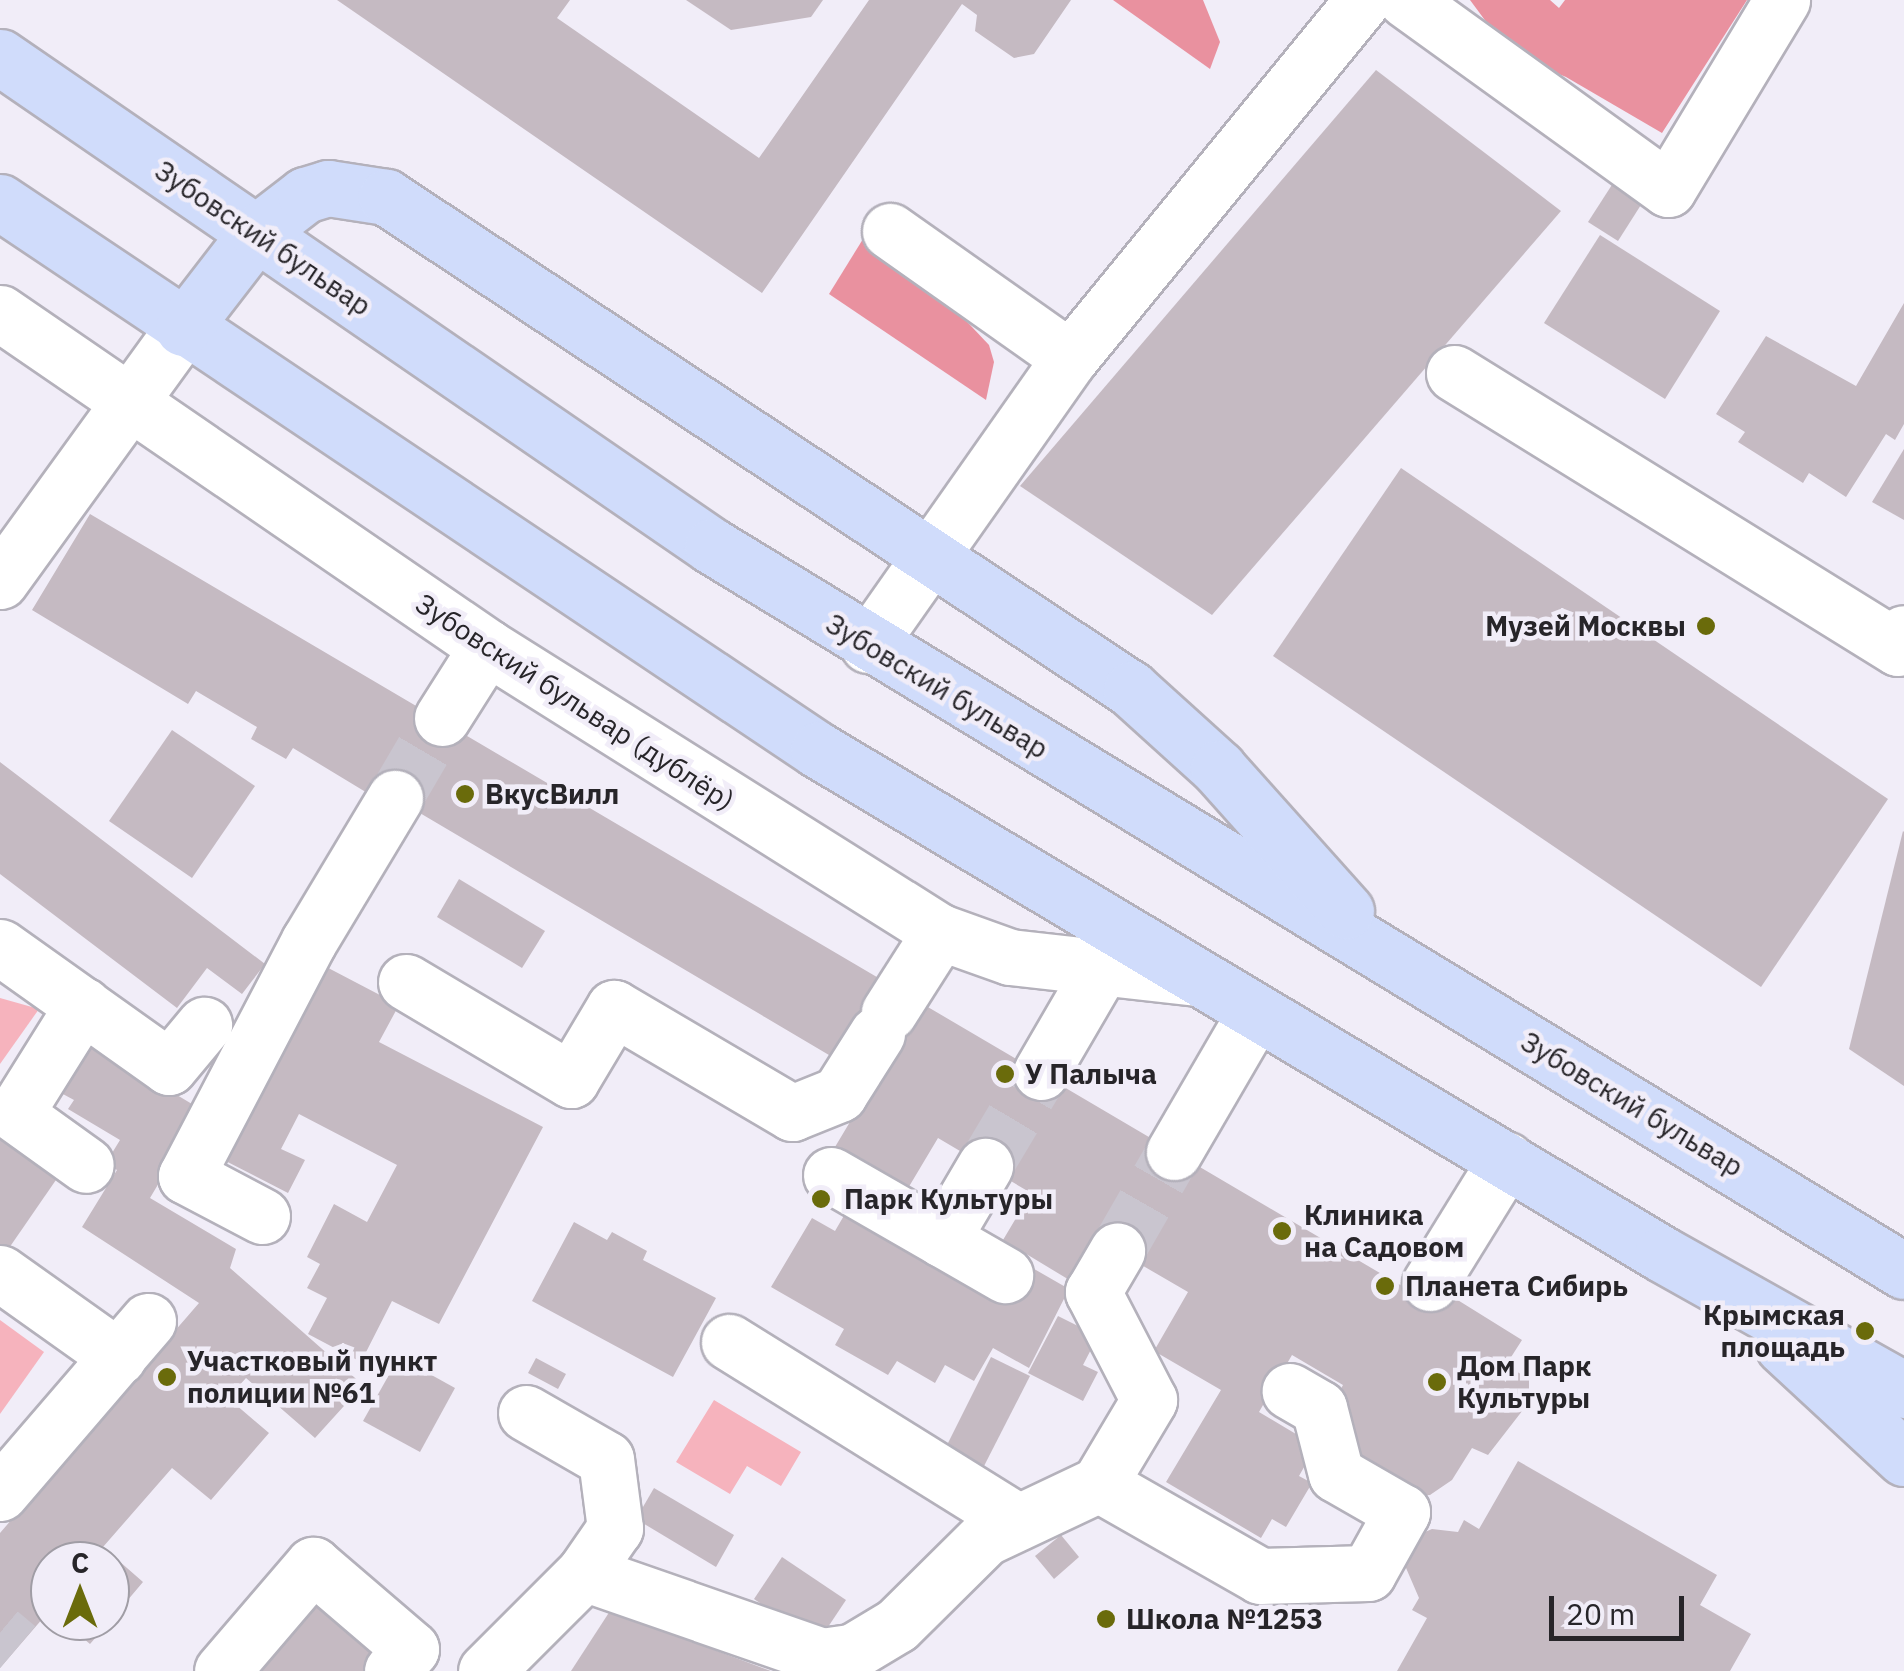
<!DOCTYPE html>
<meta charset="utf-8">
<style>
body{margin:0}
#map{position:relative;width:1904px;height:1671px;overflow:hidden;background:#f1edf8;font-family:"IBM Plex Sans",sans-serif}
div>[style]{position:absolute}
.green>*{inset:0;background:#f6b3bd}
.forest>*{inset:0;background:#e9919f}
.building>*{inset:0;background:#c5bac2}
.minor-tunnel>*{height:55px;margin-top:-27.5px;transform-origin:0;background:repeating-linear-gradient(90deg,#c9c5cf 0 55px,transparent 0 83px)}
.roads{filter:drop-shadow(2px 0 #b4b1bb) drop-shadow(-2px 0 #b4b1bb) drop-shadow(0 2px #b4b1bb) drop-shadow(0 -2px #b4b1bb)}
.minor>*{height:55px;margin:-27.5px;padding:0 27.5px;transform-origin:27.5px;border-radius:27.5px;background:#fff}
.major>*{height:55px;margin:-27.5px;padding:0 27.5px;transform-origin:27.5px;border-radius:27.5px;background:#d0dcfb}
.dots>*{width:28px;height:28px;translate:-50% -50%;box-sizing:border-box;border:5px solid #f1edf8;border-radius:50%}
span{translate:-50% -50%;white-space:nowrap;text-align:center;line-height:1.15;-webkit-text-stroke:9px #f1edf8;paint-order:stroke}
.street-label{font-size:28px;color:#272529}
.poi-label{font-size:28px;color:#272529;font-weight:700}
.right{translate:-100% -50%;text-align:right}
.left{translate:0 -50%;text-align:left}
.north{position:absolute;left:30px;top:1541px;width:100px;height:100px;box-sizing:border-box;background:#f1edf8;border:2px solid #a09da5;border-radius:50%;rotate:0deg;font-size:28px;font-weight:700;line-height:40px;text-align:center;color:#272529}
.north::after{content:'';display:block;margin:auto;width:35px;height:45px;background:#6a6b0b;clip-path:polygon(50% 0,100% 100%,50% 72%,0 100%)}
.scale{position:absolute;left:1549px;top:1596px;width:135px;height:45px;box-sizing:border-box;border:5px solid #272529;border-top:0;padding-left:12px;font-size:30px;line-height:35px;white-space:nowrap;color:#272529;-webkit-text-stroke:8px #f1edf8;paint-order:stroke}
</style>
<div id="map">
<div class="green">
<i style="clip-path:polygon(0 998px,39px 1009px,0 1064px)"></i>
<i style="clip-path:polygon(0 1320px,44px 1352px,0 1414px)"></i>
<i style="clip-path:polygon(714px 1400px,801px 1452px,781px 1486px,747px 1466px,730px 1494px,676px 1462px)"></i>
</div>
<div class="forest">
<i style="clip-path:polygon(1113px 0,1203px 0,1220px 42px,1210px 69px)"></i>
<i style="clip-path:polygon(1470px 0,1550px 0,1559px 8px,1565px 0,1747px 0,1662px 133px,1566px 77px,1510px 54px)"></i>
<i style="clip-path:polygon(863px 239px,882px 244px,938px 291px,989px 345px,994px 362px,986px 400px,829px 294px)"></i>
</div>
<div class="building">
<i style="clip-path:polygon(337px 0,570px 0,557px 18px,759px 158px,869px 0,1071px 0,1034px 54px,1014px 58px,975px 31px,977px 15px,962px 4px,762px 293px)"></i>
<i style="clip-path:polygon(686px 0,823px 0,811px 17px,731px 30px)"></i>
<i style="clip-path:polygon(1376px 70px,1561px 211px,1212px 615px,1020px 486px)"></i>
<i style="clip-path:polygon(1617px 177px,1646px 197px,1618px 241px,1588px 222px)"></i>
<i style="clip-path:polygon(1600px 235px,1720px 311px,1665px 399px,1544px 323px)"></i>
<i style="clip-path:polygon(1904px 303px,1904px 424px,1895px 440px,1886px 434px,1846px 497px,1809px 473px,1803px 483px,1738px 442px,1745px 432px,1716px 414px,1766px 336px,1856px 386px)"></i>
<i style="clip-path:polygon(1904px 449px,1904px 520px,1872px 502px)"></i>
<i style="clip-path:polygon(1401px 468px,1888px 799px,1761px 987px,1273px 656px)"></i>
<i style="clip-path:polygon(90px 514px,1402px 1286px,1411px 1271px,1522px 1340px,1506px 1365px,1529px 1379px,1529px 1402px,1488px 1455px,1472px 1448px,1452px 1480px,1430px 1495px,1401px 1497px,1345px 1464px,1331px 1407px,1343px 1385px,1292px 1355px,1259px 1412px,1316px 1446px,1299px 1476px,1312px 1483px,1286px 1527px,1272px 1519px,1261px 1538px,1166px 1482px,1221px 1390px,1154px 1351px,1188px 1292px,1102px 1242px,1076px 1284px,1003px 1240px,1031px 1193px,938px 1138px,901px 1200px,829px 1157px,896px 1045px,834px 1058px,408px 806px,369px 794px,293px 748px,286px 759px,251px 739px,257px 727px,196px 691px,188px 704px,32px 610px)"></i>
<i style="clip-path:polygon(172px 730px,255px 786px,192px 878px,109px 821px)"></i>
<i style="clip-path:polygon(0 762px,265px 964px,242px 994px,207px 968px,177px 1008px,0 874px)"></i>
<i style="clip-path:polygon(1903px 831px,1904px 832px,1904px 1086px,1849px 1049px)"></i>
<i style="clip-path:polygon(459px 879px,545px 931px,522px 968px,437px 917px)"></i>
<i style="clip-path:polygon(313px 960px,399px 1005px,379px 1042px,543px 1127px,439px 1324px,392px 1301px,361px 1362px,308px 1334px,327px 1298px,307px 1288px,320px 1264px,307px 1257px,334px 1204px,367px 1222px,397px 1165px,299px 1114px,281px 1149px,305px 1160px,288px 1193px,212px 1154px)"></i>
<i style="clip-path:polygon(90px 1043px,202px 1110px,150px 1198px,236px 1249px,230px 1268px,363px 1385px,315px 1438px,246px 1378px,228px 1398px,269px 1433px,211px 1500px,172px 1468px,103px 1547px,143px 1582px,110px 1621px,110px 1561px,50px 1561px,50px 1610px,0 1668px,0 1533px,199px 1303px,82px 1227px,117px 1170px,106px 1163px,120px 1140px,68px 1109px,74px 1100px,61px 1093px)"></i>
<i style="clip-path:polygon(0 1136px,58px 1177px,7px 1251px,0 1247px)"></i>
<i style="clip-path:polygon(849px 1207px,1022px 1262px,1069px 1289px,1029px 1368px,993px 1348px,974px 1381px,945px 1365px,935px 1383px,897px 1361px,888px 1375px,835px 1345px,844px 1329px,771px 1287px,812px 1218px,835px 1231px)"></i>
<i style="clip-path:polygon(574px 1222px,607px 1240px,612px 1232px,647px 1251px,643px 1260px,716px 1298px,673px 1377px,532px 1301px)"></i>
<i style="clip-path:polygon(1058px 1316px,1098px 1336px,1083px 1365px,1098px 1372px,1083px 1401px,1028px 1373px)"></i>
<i style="clip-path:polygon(399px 1357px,455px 1388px,420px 1452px,363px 1421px)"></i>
<i style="clip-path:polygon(991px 1357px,1030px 1376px,983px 1468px,945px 1449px)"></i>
<i style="clip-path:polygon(536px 1358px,566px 1374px,558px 1389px,528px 1373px)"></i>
<i style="clip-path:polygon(1518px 1461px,1717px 1575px,1700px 1605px,1751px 1634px,1730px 1671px,1397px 1671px,1427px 1618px,1412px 1610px,1419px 1598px,1403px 1561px,1418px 1535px,1432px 1529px,1458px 1532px,1464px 1520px,1479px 1529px)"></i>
<i style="clip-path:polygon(654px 1488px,734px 1535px,716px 1567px,636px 1519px)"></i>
<i style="clip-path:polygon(1061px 1535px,1079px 1557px,1054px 1579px,1035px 1556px)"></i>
<i style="clip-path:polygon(782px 1557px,846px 1600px,818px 1642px,754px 1599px)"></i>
<i style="clip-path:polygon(317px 1600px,384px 1656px,371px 1671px,256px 1671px)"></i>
<i style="clip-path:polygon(610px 1611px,771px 1671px,571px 1671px)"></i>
<i style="clip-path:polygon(63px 1621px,110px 1621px,90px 1644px)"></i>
</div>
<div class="minor-tunnel">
<i style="left:395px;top:798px;width:93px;rotate:-59.6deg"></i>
<i style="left:985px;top:1166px;width:109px;rotate:-59.2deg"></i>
<i style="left:1117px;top:1251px;width:114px;rotate:-60.1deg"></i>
<i style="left:0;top:1632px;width:23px;rotate:40deg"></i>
</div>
<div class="roads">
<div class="minor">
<i style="left:1406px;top:0;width:323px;rotate:35.8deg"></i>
<i style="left:1668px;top:189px;width:221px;rotate:-58.9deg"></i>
<i style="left:890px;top:231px;width:220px;rotate:35.2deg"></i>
<i style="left:0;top:313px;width:591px;rotate:34.44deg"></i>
<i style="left:487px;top:647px;width:535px;rotate:32.18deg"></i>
<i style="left:940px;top:932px;width:74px;rotate:19.7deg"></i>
<i style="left:1010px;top:957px;width:188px;rotate:6.4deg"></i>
<i style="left:1454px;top:373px;width:522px;rotate:31.77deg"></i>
<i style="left:1898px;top:648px;width:16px;rotate:-68deg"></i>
<i style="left:0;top:581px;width:312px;rotate:-54.1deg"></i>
<i style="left:868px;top:645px;width:351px;rotate:-54.9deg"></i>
<i style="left:1070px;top:358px;width:463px;rotate:-50.7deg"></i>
<i style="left:442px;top:718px;width:84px;rotate:-57.6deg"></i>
<i style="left:0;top:947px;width:207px;rotate:35.4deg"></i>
<i style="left:169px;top:1067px;width:55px;rotate:-50.2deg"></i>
<i style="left:406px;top:982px;width:192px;rotate:30.7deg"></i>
<i style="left:571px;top:1080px;width:84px;rotate:-59.2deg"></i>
<i style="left:614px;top:1008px;width:207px;rotate:30.5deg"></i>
<i style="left:792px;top:1113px;width:51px;rotate:-22deg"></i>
<i style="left:839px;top:1094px;width:71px;rotate:-57.7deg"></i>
<i style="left:83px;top:1005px;width:128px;rotate:122deg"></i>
<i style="left:15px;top:1114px;width:87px;rotate:35.7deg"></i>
<i style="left:889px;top:1012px;width:95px;rotate:-57.5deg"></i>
<i style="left:1041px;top:1072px;width:119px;rotate:-59.8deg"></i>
<i style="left:1174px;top:1152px;width:161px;rotate:-59.8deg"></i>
<i style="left:831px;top:1175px;width:201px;rotate:29.9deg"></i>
<i style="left:262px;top:1216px;width:86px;rotate:-152.2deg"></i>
<i style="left:186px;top:1176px;width:265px;rotate:-62.4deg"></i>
<i style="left:309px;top:941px;width:167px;rotate:-59deg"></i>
<i style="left:942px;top:1239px;width:85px;rotate:-59.5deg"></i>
<i style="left:0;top:1273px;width:145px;rotate:35.4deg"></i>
<i style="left:1430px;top:1283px;width:145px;rotate:-58.3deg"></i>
<i style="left:729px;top:1342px;width:340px;rotate:31.9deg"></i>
<i style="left:526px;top:1413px;width:92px;rotate:29.9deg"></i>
<i style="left:606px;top:1459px;width:70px;rotate:82.6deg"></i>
<i style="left:615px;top:1528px;width:55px;rotate:124.6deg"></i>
<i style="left:1099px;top:1484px;width:185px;rotate:29.7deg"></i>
<i style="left:1260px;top:1576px;width:108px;rotate:-1.6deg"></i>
<i style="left:1368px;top:1573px;width:70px;rotate:-60.9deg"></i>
<i style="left:1402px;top:1512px;width:76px;rotate:-150.1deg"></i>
<i style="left:1336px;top:1474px;width:68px;rotate:-104.4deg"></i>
<i style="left:1319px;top:1408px;width:34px;rotate:-150deg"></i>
<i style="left:0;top:1493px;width:227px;rotate:-49.3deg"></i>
<i style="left:222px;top:1671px;width:140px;rotate:-49.4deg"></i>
<i style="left:313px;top:1565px;width:129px;rotate:40.6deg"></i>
<i style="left:411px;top:1649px;width:29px;rotate:131deg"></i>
<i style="left:486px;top:1671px;width:139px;rotate:-45deg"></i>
<i style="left:584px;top:1573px;width:252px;rotate:19.2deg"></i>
<i style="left:822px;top:1656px;width:30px;rotate:-8deg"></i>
<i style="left:852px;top:1652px;width:52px;rotate:-31deg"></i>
<i style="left:897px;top:1625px;width:124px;rotate:-44.7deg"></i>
<i style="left:985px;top:1538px;width:126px;rotate:-25.3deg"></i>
<i style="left:1099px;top:1484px;width:98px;rotate:-59.2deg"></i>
<i style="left:1149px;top:1400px;width:122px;rotate:-117.4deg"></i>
<i style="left:1093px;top:1292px;width:48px;rotate:-59.7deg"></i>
</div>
<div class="major">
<i style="left:0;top:57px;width:864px;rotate:34.48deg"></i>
<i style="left:712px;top:546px;width:1395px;rotate:31.31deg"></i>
<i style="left:0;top:202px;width:985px;rotate:33.82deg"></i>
<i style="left:818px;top:750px;width:983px;rotate:30.84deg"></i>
<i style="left:1662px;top:1254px;width:278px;rotate:29.3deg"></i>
<i style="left:183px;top:328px;width:121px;rotate:-52.4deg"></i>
<i style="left:257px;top:232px;width:61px;rotate:-37.6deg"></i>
<i style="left:305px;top:195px;width:24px;rotate:-17deg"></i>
<i style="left:328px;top:188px;width:59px;rotate:8.8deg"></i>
<i style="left:386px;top:197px;width:893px;rotate:33.44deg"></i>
<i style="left:1131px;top:689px;width:118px;rotate:42.2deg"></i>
<i style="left:1218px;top:768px;width:192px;rotate:48.2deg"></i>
<i style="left:1783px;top:1346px;width:165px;rotate:42.8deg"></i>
</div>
</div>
<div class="dots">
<i style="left:1706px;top:626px;background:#6a6b0b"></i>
<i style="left:465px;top:794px;background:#6a6b0b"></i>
<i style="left:1005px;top:1074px;background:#6a6b0b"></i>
<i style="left:821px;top:1199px;background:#6a6b0b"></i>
<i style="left:1282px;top:1231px;background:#6a6b0b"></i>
<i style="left:1385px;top:1286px;background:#6a6b0b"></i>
<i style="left:1865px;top:1331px;background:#6a6b0b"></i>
<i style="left:167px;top:1377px;background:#6a6b0b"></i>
<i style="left:1437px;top:1382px;background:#6a6b0b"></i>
<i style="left:1106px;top:1619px;background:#6a6b0b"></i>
</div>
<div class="street-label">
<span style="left:263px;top:238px;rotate:34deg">Зубовский бульвар</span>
<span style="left:937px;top:686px;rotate:31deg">Зубовский бульвар</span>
<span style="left:575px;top:702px;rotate:33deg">Зубовский бульвар (дублёр)</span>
<span style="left:1632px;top:1104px;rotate:31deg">Зубовский бульвар</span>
</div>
<div class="poi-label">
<span class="right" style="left:1686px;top:626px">Музей Москвы</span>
<span class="left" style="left:485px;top:794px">ВкусВилл</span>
<span class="left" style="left:1025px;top:1074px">У Палыча</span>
<span class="left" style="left:844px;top:1199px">Парк Культуры</span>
<span class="left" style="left:1304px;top:1231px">Клиника<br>на Садовом</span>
<span class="left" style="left:1405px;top:1286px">Планета Сибирь</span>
<span class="right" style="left:1845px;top:1331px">Крымская<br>площадь</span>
<span class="left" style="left:187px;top:1377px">Участковый пункт<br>полиции №61</span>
<span class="left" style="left:1457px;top:1382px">Дом Парк<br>Культуры</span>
<span class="left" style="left:1126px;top:1619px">Школа №1253</span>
</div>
<div class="north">С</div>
<div class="scale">20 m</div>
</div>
